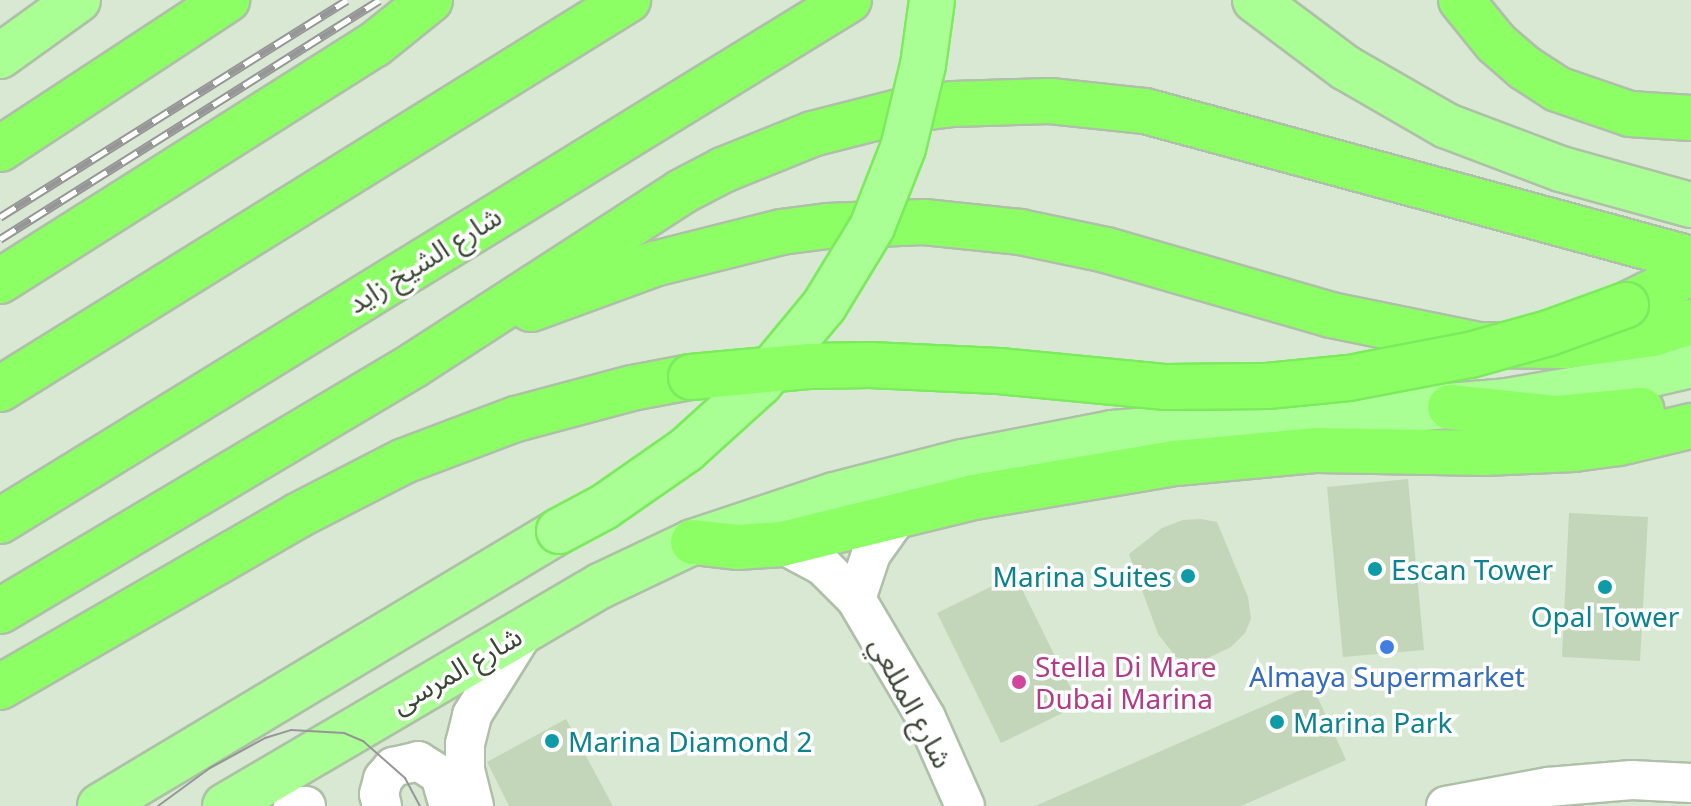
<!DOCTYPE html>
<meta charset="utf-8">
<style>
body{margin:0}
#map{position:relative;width:1691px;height:806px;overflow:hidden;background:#e9f4e5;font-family:"Noto Sans","Noto Sans Arabic",sans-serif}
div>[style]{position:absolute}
.residential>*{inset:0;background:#d8e8d3}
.building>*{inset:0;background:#c3d6ba}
.roads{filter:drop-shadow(2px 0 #aec0a7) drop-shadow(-2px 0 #aec0a7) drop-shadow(0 2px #aec0a7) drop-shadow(0 -2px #aec0a7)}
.minor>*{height:38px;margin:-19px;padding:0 19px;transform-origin:19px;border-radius:19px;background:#fff}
.major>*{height:44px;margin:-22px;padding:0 22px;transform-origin:22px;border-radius:22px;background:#a9ff93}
.highway>*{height:44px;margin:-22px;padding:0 22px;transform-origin:22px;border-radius:22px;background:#8cff65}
.tram>*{height:2px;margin:-1px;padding:0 1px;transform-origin:1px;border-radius:1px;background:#969696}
.rail>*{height:9px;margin-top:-4.5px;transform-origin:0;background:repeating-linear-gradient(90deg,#fff 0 18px,#969696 0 36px);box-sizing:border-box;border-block:2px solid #969696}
.bridges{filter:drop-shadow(2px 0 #7cea5d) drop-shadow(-2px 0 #7cea5d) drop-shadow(0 2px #7cea5d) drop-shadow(0 -2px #7cea5d)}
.major-bridge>*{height:44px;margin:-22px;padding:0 22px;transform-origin:22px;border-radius:22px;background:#a9ff93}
.highway-bridge>*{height:44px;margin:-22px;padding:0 22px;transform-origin:22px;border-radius:22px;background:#8cff65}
.dots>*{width:22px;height:22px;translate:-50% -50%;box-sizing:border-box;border:4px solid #fff;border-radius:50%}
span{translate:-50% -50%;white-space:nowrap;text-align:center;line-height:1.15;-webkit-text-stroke:7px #fff;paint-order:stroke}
.street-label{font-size:28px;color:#3a4734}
.culture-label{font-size:28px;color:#0d838f}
.left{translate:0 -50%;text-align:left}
.right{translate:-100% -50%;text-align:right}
.hotel-label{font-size:28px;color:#b23c85}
.shop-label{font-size:28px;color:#366cbe}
</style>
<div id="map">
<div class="residential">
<i style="clip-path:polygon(0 0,1691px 0,1691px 806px,0 806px)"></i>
</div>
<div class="building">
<i style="clip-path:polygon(1408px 479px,1424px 650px,1343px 657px,1327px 487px)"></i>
<i style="clip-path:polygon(1569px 513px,1648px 517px,1640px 661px,1562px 657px)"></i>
<i style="clip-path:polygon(1201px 519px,1217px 522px,1248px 597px,1251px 619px,1245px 633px,1231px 647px,1196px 664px,1176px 657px,1158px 634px,1129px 554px,1162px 528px,1183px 520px)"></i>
<i style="clip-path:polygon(1015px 575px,1079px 705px,1001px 743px,937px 613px)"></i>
<i style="clip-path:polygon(1312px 685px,1346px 760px,1241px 806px,1035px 806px)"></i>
<i style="clip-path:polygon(566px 719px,613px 806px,509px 806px,487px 762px)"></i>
</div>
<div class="roads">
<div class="minor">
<i style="left:782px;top:544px;width:47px;rotate:28.2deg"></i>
<i style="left:823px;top:566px;width:47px;rotate:45deg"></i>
<i style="left:856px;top:599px;width:138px;rotate:59.5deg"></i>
<i style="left:926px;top:718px;width:96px;rotate:66.1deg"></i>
<i style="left:856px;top:599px;width:47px;rotate:-71.6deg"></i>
<i style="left:871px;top:554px;width:47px;rotate:-54.6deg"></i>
<i style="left:293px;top:806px;width:13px"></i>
<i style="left:382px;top:806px;width:12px;rotate:-104deg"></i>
<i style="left:379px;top:794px;width:16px;rotate:-75deg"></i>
<i style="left:383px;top:779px;width:16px;rotate:-50deg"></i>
<i style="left:393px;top:767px;width:26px;rotate:-13deg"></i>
<i style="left:418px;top:761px;width:26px;rotate:32deg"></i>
<i style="left:440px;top:775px;width:32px;rotate:74deg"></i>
<i style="left:474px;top:806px;width:37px;rotate:-104deg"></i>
<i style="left:465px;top:770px;width:26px;rotate:-90deg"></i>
<i style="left:465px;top:744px;width:30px;rotate:-76deg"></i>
<i style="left:472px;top:715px;width:100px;rotate:-58.1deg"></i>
<i style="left:1446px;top:806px;width:104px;rotate:-10.6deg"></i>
<i style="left:1548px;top:787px;width:84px;rotate:-4.8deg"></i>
<i style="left:1632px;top:780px;width:59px;rotate:2.9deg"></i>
</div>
<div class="major">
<i style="left:1255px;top:0;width:114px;rotate:36.8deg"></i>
<i style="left:1346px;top:68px;width:116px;rotate:29.9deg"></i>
<i style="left:1447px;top:126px;width:122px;rotate:20.7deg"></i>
<i style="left:1561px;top:169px;width:135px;rotate:15.5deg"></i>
<i style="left:0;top:56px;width:96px;rotate:-35.7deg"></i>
<i style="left:100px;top:806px;width:535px;rotate:-30.93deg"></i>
<i style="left:225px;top:806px;width:435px;rotate:-30.4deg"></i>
<i style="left:600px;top:586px;width:103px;rotate:-25.3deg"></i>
<i style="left:693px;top:542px;width:149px;rotate:-18.4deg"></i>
<i style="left:834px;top:495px;width:132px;rotate:-14.5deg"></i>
<i style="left:962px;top:462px;width:153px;rotate:-10.9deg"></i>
<i style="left:1112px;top:433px;width:396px;rotate:-4.6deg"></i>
<i style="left:1507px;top:401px;width:113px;rotate:-9.7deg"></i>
<i style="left:1618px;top:382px;width:75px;rotate:-13.1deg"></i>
</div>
<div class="highway">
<i style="left:1461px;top:0;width:55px;rotate:50.9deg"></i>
<i style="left:1496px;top:43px;width:38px;rotate:41deg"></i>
<i style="left:1525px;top:68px;width:38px;rotate:33deg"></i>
<i style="left:1557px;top:89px;width:77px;rotate:18.9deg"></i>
<i style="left:1630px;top:114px;width:61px;rotate:3.8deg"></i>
<i style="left:0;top:149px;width:272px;rotate:-33.3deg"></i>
<i style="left:0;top:281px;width:442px;rotate:-32.3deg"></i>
<i style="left:374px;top:45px;width:72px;rotate:-38.8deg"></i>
<i style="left:1626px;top:305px;width:72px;rotate:-26.2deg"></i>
<i style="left:531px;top:309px;width:131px;rotate:-20.1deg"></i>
<i style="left:654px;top:264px;width:131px;rotate:-14.1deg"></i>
<i style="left:781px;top:232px;width:47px;rotate:-7.3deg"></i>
<i style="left:828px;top:226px;width:96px;rotate:-2.4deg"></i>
<i style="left:924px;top:222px;width:97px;rotate:5.9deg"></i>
<i style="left:1020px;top:232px;width:88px;rotate:11.8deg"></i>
<i style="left:1106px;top:250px;width:234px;rotate:16.1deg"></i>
<i style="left:1331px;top:315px;width:151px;rotate:11.5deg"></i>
<i style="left:1479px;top:345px;width:87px;rotate:0.7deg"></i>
<i style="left:1566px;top:346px;width:88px;rotate:-7.9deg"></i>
<i style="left:1653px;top:334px;width:40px;rotate:-18deg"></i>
<i style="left:0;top:389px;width:739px;rotate:-31.78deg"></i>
<i style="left:1450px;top:407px;width:108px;rotate:5.9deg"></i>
<i style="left:1557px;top:418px;width:85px;rotate:-5.4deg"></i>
<i style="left:0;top:521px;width:996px;rotate:-31.54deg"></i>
<i style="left:693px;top:542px;width:44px;rotate:6.5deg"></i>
<i style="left:737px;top:547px;width:45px;rotate:-3.8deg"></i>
<i style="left:782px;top:544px;width:198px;rotate:-13.8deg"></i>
<i style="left:974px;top:497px;width:205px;rotate:-9.6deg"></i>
<i style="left:1176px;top:463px;width:142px;rotate:-5.3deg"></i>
<i style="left:1317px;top:450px;width:168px;rotate:1deg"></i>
<i style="left:1485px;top:453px;width:89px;rotate:-2.6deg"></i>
<i style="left:1574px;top:449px;width:45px;rotate:-7.6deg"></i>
<i style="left:1619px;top:443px;width:74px;rotate:-13.3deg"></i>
<i style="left:0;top:611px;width:482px;rotate:-30.7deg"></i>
<i style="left:414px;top:365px;width:318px;rotate:-32.9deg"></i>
<i style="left:681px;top:192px;width:47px;rotate:-27.6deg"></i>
<i style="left:723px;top:170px;width:96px;rotate:-22deg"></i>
<i style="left:812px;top:134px;width:97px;rotate:-14.3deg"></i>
<i style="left:906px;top:110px;width:47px;rotate:-7.3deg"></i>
<i style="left:953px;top:104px;width:97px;rotate:-1.8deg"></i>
<i style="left:1050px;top:101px;width:96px;rotate:6deg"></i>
<i style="left:1145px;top:111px;width:566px;rotate:15.17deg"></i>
<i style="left:0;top:687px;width:343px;rotate:-29.9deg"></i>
<i style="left:297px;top:516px;width:120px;rotate:-27.2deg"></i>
<i style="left:404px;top:461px;width:120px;rotate:-20.6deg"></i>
<i style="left:516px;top:419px;width:120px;rotate:-15deg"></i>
<i style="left:632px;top:388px;width:60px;rotate:-10.6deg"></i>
</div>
</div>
<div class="tram">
<i style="left:158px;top:806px;width:64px;rotate:-36.2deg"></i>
<i style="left:210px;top:768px;width:63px;rotate:-28.6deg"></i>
<i style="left:265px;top:738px;width:27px;rotate:-17deg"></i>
<i style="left:291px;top:730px;width:53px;rotate:3.2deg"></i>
<i style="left:344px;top:733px;width:21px;rotate:23deg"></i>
<i style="left:363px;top:741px;width:56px;rotate:41.4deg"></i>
<i style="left:405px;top:778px;width:32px;rotate:62deg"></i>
</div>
<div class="rail">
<i style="left:0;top:217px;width:409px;rotate:-32deg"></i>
<i style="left:0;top:239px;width:448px;rotate:-32.2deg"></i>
</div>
<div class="bridges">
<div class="major-bridge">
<i style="left:559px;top:531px;width:51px;rotate:-28.1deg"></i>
<i style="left:604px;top:507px;width:100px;rotate:-34.8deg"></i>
<i style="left:686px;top:450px;width:100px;rotate:-42.2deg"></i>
<i style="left:760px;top:383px;width:100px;rotate:-50.3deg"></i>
<i style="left:824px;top:306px;width:92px;rotate:-58.7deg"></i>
<i style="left:872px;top:227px;width:85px;rotate:-68.6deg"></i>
<i style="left:903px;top:148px;width:85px;rotate:-76.5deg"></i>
<i style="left:923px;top:65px;width:66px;rotate:-82.1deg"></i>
</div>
<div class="highway-bridge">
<i style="left:691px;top:377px;width:120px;rotate:-5.3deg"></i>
<i style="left:810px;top:366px;width:60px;rotate:-1deg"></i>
<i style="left:870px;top:365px;width:129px;rotate:2.7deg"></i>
<i style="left:999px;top:371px;width:168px;rotate:5.5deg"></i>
<i style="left:1166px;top:387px;width:101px;rotate:-0.6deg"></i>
<i style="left:1267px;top:386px;width:82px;rotate:-5.6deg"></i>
<i style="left:1349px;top:378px;width:123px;rotate:-10.8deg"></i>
<i style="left:1470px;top:355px;width:82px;rotate:-15.6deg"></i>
<i style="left:1549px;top:333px;width:82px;rotate:-20deg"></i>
</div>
</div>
<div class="dots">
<i style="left:1375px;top:569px;background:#0f9aa8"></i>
<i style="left:1188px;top:576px;background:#0f9aa8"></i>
<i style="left:1605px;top:587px;background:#0f9aa8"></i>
<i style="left:1387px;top:647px;background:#3f7fe0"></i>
<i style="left:1019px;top:682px;background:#d1479c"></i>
<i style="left:1277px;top:722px;background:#0f9aa8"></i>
<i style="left:552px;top:741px;background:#0f9aa8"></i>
</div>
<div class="street-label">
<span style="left:424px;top:259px;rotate:-32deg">شارع الشيخ زايد</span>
<span style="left:456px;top:669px;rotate:-30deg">شارع المرسى</span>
<span style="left:912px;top:702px;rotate:62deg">شارع المللعي</span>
</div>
<div class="culture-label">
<span class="left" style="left:1391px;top:569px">Escan Tower</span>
<span class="right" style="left:1172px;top:576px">Marina Suites</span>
<span style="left:1605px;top:616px">Opal Tower</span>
<span class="left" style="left:1293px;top:722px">Marina Park</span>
<span class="left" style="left:568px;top:741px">Marina Diamond 2</span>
</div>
<div class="hotel-label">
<span class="left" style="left:1035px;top:682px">Stella Di Mare<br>Dubai Marina</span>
</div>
<div class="shop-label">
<span style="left:1387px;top:676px">Almaya Supermarket</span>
</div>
</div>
